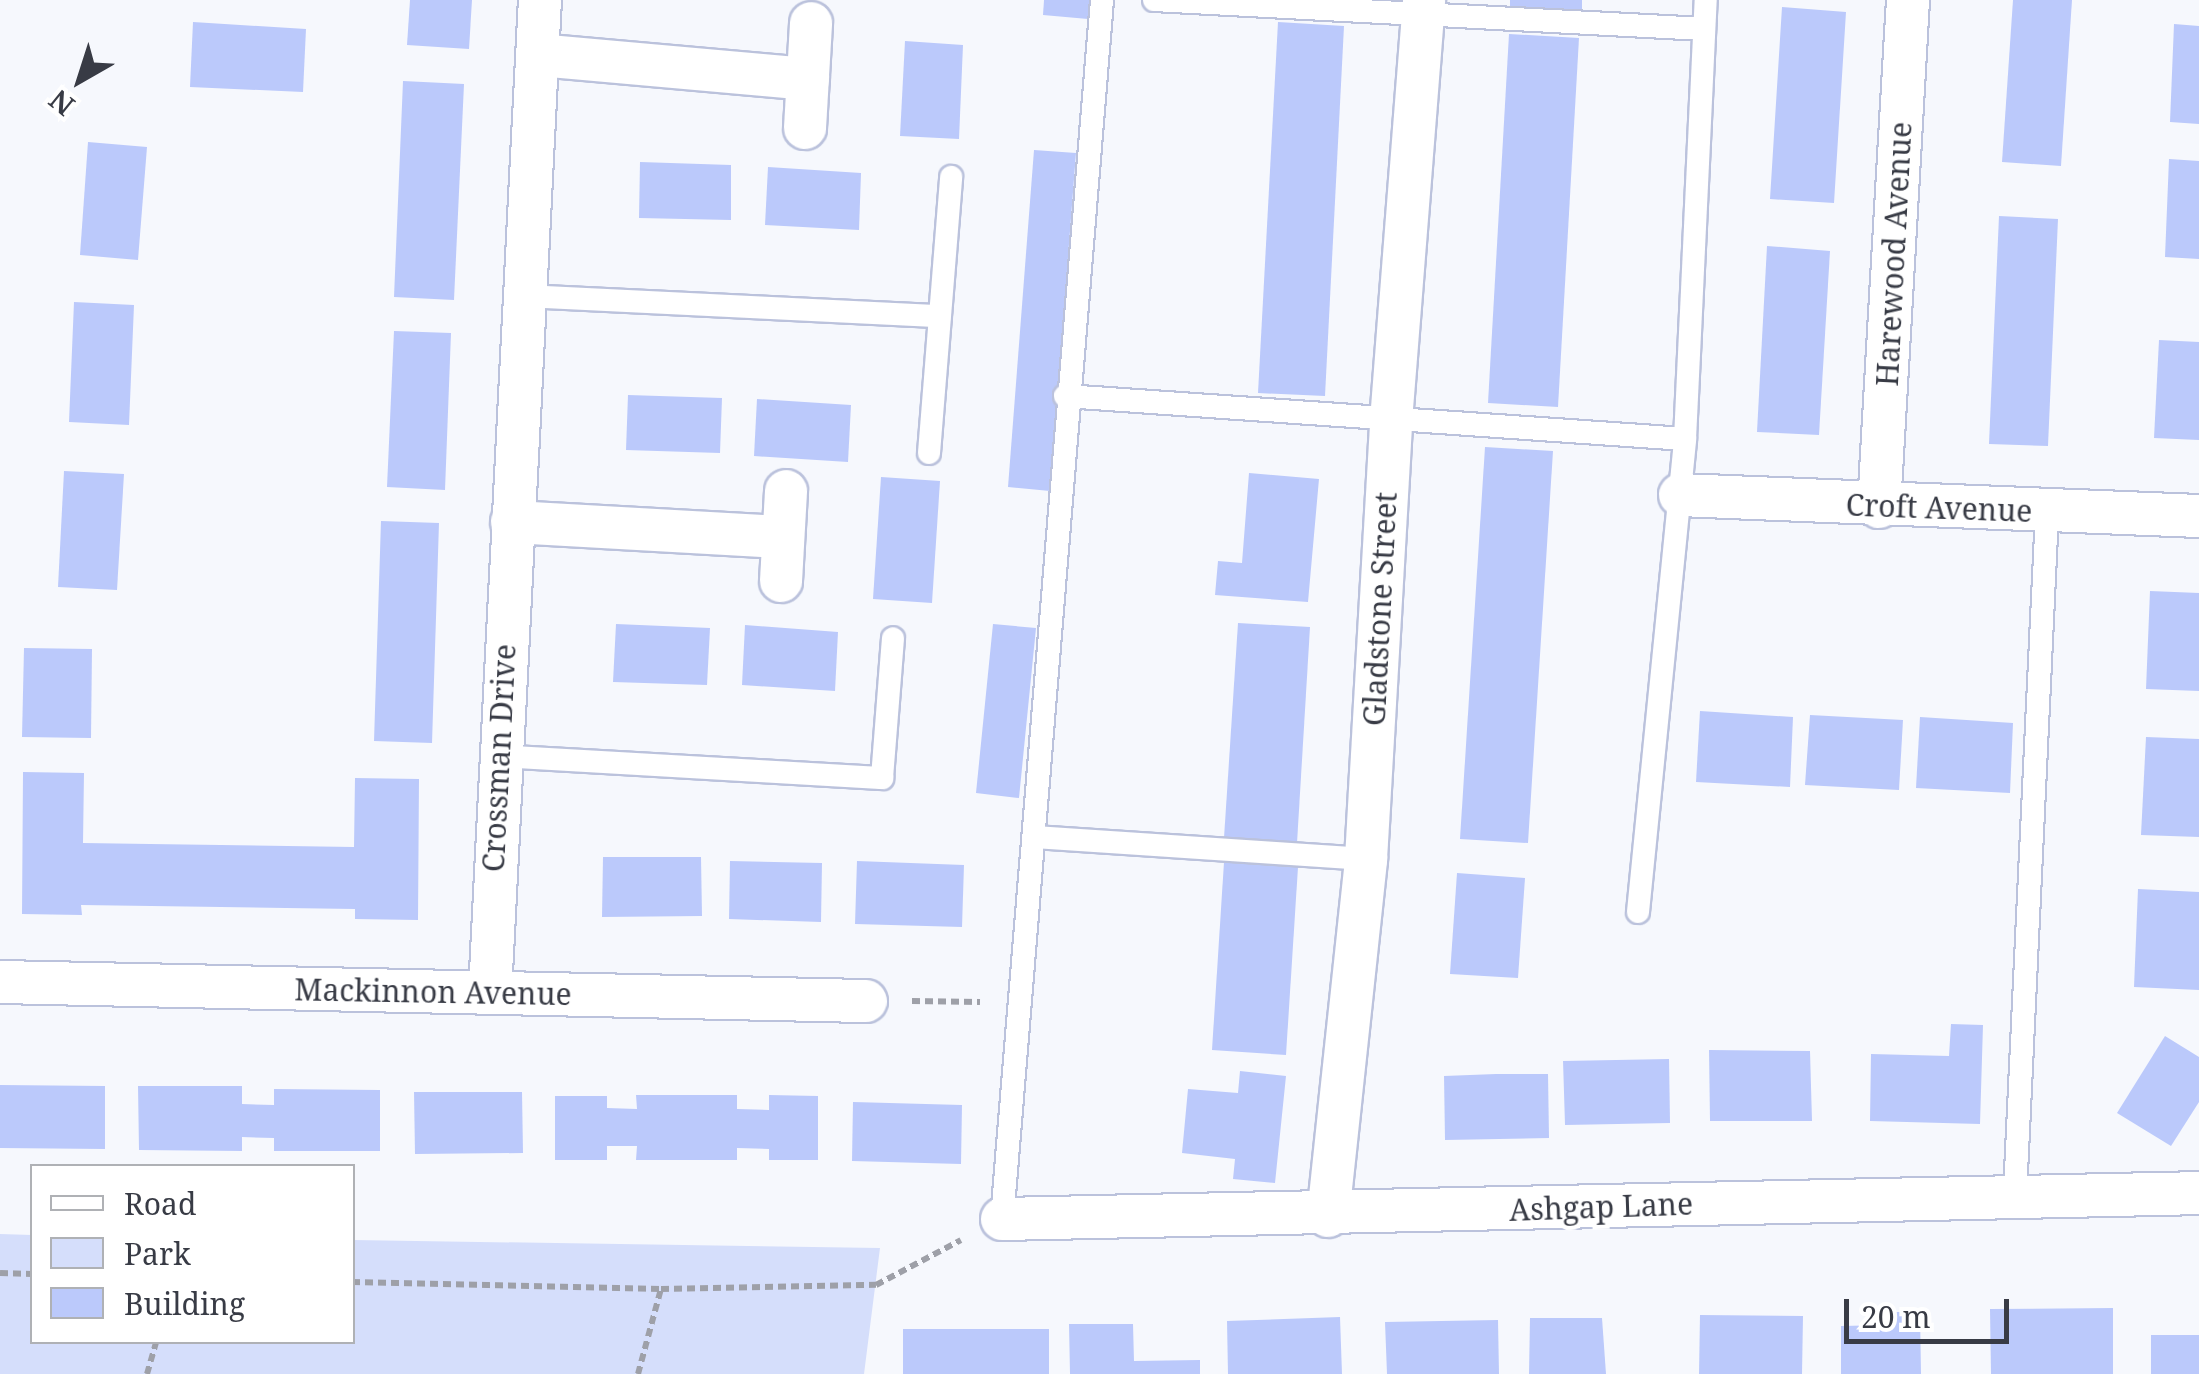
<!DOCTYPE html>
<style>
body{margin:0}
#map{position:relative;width:2199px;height:1374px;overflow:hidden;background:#f6f8fd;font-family:"Noto Serif",serif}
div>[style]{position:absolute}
.green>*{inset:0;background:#d5defb}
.building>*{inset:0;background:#bbc9fb}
.path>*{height:6px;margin-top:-3px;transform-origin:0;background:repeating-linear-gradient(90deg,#9ea0a8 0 8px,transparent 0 13px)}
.roads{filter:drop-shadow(2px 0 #bbc2dc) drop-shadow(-2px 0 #bbc2dc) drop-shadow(0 2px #bbc2dc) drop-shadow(0 -2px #bbc2dc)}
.lane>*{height:22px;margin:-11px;padding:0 11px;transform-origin:11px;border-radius:11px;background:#fff}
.street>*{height:42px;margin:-21px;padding:0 21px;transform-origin:21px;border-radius:21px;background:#fff}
span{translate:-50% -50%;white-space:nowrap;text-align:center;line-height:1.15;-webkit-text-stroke:9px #fff;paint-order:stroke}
.street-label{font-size:30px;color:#383b45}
.legend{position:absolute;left:30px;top:1164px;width:325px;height:180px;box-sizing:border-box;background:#fff;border:2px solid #afb1b5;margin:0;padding:12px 18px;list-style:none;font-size:30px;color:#383b45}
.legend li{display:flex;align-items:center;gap:20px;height:50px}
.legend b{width:50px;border:2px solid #afb1b5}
.north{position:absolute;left:30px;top:30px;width:100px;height:100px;-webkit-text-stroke:8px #fff;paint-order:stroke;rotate:219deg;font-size:28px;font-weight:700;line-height:40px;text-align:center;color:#383b45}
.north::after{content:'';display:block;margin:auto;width:35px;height:45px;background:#383b45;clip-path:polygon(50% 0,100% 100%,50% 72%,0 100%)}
.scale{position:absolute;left:1844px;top:1299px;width:165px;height:45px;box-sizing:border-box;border:5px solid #383b45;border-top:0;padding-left:12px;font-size:30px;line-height:35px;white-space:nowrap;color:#383b45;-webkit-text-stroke:8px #fff;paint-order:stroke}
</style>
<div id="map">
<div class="green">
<i style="clip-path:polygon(0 1234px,32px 1235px,32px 1342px,352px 1342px,353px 1240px,880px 1248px,864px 1374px,0 1374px)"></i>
</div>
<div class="building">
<i style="clip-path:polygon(410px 0,472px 0,469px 49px,407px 45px)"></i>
<i style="clip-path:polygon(1044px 0,1090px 0,1088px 19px,1043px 15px)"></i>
<i style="clip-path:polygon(1510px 0,1582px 0,1582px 12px,1510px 8px)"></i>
<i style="clip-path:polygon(2013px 0,2072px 0,2061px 166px,2002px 162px)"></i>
<i style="clip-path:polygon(1782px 7px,1846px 12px,1834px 203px,1770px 199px)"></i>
<i style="clip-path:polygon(193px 22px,306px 29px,303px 92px,190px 87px)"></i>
<i style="clip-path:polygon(1278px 22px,1344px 26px,1325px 396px,1258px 393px)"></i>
<i style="clip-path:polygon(2174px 24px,2199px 26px,2199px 124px,2170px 122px)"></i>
<i style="clip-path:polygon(1509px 34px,1579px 38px,1558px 407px,1488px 403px)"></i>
<i style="clip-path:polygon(905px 41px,963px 45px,959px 139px,900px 136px)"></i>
<i style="clip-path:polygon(403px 81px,464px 84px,454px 300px,394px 297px)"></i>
<i style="clip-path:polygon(88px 142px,147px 147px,138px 260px,80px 255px)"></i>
<i style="clip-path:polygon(1034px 150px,1076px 153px,1050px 491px,1008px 487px)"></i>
<i style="clip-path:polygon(2169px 159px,2199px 161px,2199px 259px,2165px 257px)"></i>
<i style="clip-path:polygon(640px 162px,731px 165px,731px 220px,639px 218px)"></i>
<i style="clip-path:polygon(768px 167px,861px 173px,859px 230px,765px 225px)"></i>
<i style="clip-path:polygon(1999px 216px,2058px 219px,2048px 446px,1989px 444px)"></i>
<i style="clip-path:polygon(1767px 246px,1830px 251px,1819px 435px,1757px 432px)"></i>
<i style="clip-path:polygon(74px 302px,134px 305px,129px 425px,69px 422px)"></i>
<i style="clip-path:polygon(394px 331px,451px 333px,445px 490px,387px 487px)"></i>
<i style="clip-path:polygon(2159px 340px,2199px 342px,2199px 440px,2154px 438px)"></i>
<i style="clip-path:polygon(628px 395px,722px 398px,720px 453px,626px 450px)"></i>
<i style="clip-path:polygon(757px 399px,851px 405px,848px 462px,754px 456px)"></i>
<i style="clip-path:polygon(1485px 447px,1553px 451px,1528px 843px,1460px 839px)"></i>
<i style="clip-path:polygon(64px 471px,124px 474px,117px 590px,58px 587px)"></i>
<i style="clip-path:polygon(1249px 473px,1319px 479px,1308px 602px,1215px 595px,1218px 561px,1242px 563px)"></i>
<i style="clip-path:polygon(881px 477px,940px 481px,932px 603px,873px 599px)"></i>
<i style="clip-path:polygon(381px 521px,439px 523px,432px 743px,374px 741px)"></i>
<i style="clip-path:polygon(2150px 591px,2199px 593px,2199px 691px,2146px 689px)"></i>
<i style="clip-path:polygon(1238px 623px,1310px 627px,1297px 843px,1224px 838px)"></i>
<i style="clip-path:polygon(616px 624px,710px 628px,707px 685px,613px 682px)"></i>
<i style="clip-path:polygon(993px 624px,1036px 628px,1019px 798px,976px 793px)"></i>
<i style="clip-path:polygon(745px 625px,838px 632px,835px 691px,742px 685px)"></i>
<i style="clip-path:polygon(24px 648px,92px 649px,91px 738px,22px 737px)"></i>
<i style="clip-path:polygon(1700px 711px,1793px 717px,1790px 787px,1696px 782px)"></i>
<i style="clip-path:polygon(1810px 715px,1903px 720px,1899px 790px,1805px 785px)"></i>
<i style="clip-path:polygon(1920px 717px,2013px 723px,2010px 793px,1916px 788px)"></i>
<i style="clip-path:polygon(2146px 737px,2199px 739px,2199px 837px,2141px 835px)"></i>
<i style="clip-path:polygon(23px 772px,84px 773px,83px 843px,150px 844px,354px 847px,355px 778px,419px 779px,418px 920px,355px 919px,355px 909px,286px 908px,81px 905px,82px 915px,22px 914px)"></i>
<i style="clip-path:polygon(603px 857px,701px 857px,702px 916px,602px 917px)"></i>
<i style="clip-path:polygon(730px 861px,822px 863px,821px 922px,729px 919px)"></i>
<i style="clip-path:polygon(857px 861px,964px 865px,962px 927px,855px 924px)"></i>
<i style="clip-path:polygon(1224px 862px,1298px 867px,1286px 1055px,1212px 1050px)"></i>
<i style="clip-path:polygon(1457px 873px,1525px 878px,1518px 978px,1450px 974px)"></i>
<i style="clip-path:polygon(2138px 889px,2199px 892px,2199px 990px,2134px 987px)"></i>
<i style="clip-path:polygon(1951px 1024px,1983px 1025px,1980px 1124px,1870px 1121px,1871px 1054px,1949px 1056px)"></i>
<i style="clip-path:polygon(2165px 1036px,2199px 1057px,2199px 1102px,2171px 1146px,2117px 1113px)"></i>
<i style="clip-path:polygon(1709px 1050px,1810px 1051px,1812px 1121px,1710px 1121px)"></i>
<i style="clip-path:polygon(1669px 1059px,1670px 1123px,1565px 1125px,1563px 1061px)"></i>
<i style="clip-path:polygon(1240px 1071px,1286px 1076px,1275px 1183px,1233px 1179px,1235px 1159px,1182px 1153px,1188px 1089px,1238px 1093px)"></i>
<i style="clip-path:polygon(1496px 1074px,1548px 1074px,1549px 1138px,1445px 1140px,1444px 1076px)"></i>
<i style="clip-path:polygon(0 1085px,105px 1086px,105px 1149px,0 1148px)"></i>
<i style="clip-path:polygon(138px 1086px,242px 1086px,242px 1104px,274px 1105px,274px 1089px,380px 1090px,380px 1151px,274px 1151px,274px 1138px,242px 1137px,242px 1151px,139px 1150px)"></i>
<i style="clip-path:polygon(414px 1092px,522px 1092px,523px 1153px,415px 1154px)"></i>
<i style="clip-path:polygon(636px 1095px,737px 1095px,737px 1109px,769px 1110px,769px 1095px,818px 1096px,818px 1160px,769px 1160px,769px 1149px,737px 1148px,737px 1160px,636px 1160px,637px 1146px,607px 1146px,607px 1160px,555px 1160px,555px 1096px,607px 1096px,607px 1108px,637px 1109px)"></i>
<i style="clip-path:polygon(853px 1102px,962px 1105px,961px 1164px,852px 1161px)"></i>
<i style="clip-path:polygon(2113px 1308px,2113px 1374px,1991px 1374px,1990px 1309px)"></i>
<i style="clip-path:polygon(1887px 1312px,1920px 1312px,1921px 1374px,1841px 1374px,1841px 1326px,1887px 1325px)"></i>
<i style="clip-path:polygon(1700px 1315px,1803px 1316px,1802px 1374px,1699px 1374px)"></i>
<i style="clip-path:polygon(1340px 1317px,1342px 1374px,1228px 1374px,1227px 1321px)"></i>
<i style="clip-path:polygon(1530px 1318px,1602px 1318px,1606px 1374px,1529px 1374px)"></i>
<i style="clip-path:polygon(1498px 1320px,1499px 1374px,1387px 1374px,1385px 1322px)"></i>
<i style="clip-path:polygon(1069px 1324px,1133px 1324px,1134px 1361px,1200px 1360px,1200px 1374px,1070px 1374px)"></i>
<i style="clip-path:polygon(903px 1329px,1049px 1329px,1049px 1374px,903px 1374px)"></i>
<i style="clip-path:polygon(2151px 1335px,2199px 1335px,2199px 1374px,2151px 1374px)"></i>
</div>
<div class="path">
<i style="left:912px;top:1001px;width:68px;rotate:0.8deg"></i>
<i style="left:0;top:1273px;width:32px;rotate:2deg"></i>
<i style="left:352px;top:1282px;width:309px;rotate:1.3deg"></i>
<i style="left:661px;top:1289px;width:215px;rotate:-1.1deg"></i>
<i style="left:876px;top:1285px;width:96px;rotate:-27.9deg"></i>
<i style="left:147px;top:1374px;width:33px;rotate:-74deg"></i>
<i style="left:638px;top:1374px;width:88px;rotate:-74.9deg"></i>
</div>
<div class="roads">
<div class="lane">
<i style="left:1154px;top:0;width:551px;rotate:3.02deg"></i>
<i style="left:525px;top:296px;width:415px;rotate:2.8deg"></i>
<i style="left:1065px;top:396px;width:621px;rotate:3.97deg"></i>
<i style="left:929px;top:453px;width:277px;rotate:-85.4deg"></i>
<i style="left:498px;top:756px;width:385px;rotate:3.3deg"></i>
<i style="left:882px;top:778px;width:140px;rotate:-85.5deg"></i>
<i style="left:1034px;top:837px;width:333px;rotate:3.8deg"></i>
<i style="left:1638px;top:912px;width:475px;rotate:-84.3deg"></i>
<i style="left:1685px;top:439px;width:440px;rotate:-87.3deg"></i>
<i style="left:2015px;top:1194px;width:683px;rotate:-87.31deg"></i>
<i style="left:1002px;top:1219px;width:1223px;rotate:-85.31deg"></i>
</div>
<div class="street">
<i style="left:538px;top:55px;width:271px;rotate:5.1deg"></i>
<i style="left:805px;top:128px;width:105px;rotate:-86.7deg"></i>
<i style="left:1680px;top:495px;width:519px;rotate:2.32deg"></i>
<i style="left:1879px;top:507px;width:508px;rotate:-86.73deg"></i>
<i style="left:512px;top:522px;width:270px;rotate:3.2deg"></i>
<i style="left:781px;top:581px;width:90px;rotate:-86.8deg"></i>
<i style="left:0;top:982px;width:866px;rotate:1.26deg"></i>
<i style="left:490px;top:993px;width:994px;rotate:-87.12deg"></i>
<i style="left:1328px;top:1216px;width:359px;rotate:-83.9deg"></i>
<i style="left:1366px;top:859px;width:439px;rotate:-86.7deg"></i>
<i style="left:1391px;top:421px;width:422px;rotate:-85.5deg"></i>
<i style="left:1002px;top:1219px;width:1197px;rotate:-1.24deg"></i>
</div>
</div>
<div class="street-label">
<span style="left:1894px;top:254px;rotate:-87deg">Harewood Avenue</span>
<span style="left:1939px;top:508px;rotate:2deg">Croft Avenue</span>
<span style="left:1380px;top:609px;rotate:-87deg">Gladstone Street</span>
<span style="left:499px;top:758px;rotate:-87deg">Crossman Drive</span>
<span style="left:433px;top:992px;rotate:1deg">Mackinnon Avenue</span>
<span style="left:1601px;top:1207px;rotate:-2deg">Ashgap Lane</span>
</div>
<ul class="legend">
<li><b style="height:12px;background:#fff"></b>Road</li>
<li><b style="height:28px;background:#d5defb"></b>Park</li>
<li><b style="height:28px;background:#bbc9fb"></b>Building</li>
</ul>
<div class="north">N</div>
<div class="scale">20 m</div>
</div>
